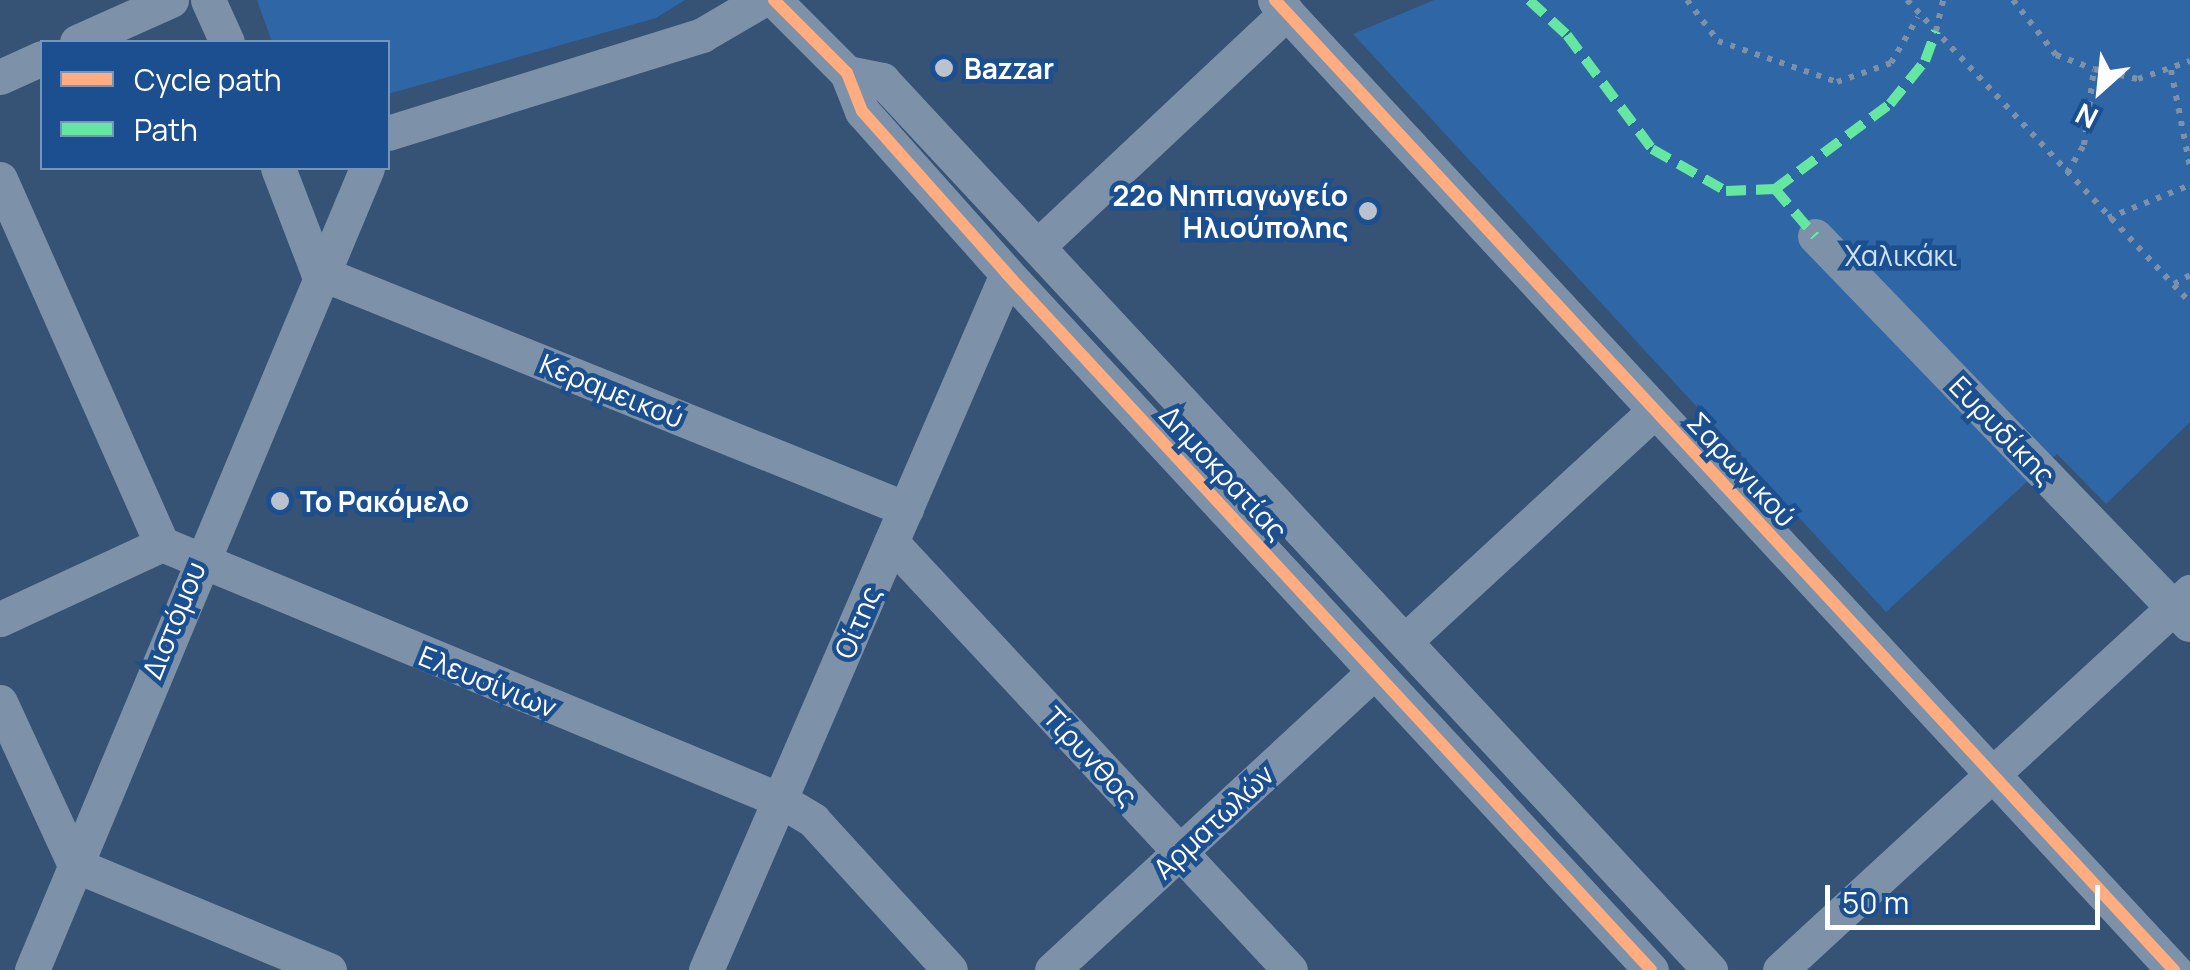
<!DOCTYPE html>
<meta charset="utf-8">
<style>
body{margin:0}
#map{position:relative;width:2190px;height:970px;overflow:hidden;background:#365274;font-family:Manrope,sans-serif}
div>[style]{position:absolute}
.green>*{inset:0;background:#2f66a5}
.path>*{height:6px;margin-top:-3px;transform-origin:0;background:repeating-linear-gradient(90deg,#7d92a8 0 5px,transparent 0 13px)}
.minor>*{height:35px;margin:-17.5px;padding:0 17.5px;transform-origin:17.5px;border-radius:17.5px;background:#7d92a8}
.quiet>*{height:10px;margin-top:-5px;transform-origin:0;background:repeating-linear-gradient(90deg,#66e7a1 0 20px,transparent 0 30px)}
.cycleway>*{height:12px;margin:-6px;padding:0 6px;transform-origin:6px;border-radius:6px;background:#ffac80}
.dots>*{width:28px;height:28px;translate:-50% -50%;box-sizing:border-box;border:5px solid #1b4f8f;border-radius:50%}
span{translate:-50% -50%;white-space:nowrap;text-align:center;line-height:1.15;-webkit-text-stroke:9px #1b4f8f;paint-order:stroke}
.poi-label{font-size:28px;color:#fff;font-weight:700}
.left{translate:0 -50%;text-align:left}
.right{translate:-100% -50%;text-align:right}
.park-label{font-size:28px;color:#cfe3fa}
.street-label{font-size:28px;color:#fff}
.legend{position:absolute;left:40px;top:40px;width:350px;height:130px;box-sizing:border-box;background:#1b4f8f;border:2px solid #7695bc;margin:0;padding:12px 18px;list-style:none;font-size:30px;color:#fff}
.legend li{display:flex;align-items:center;gap:20px;height:50px}
.legend b{width:50px;border:2px solid #7695bc}
.north{position:absolute;left:2050px;top:40px;width:100px;height:100px;-webkit-text-stroke:8px #1b4f8f;paint-order:stroke;rotate:207deg;font-size:28px;font-weight:700;line-height:40px;text-align:center;color:#fff}
.north::after{content:'';display:block;margin:auto;width:35px;height:45px;background:#fff;clip-path:polygon(50% 0,100% 100%,50% 72%,0 100%)}
.scale{position:absolute;left:1825px;top:885px;width:275px;height:45px;box-sizing:border-box;border:5px solid #fff;border-top:0;padding-left:12px;font-size:30px;line-height:35px;white-space:nowrap;color:#fff;-webkit-text-stroke:8px #1b4f8f;paint-order:stroke}
</style>
<div id="map">
<div class="green">
<i style="clip-path:polygon(257px 0,685px 0,656px 18px,388px 94px,388px 42px,272px 42px)"></i>
<i style="clip-path:polygon(1434px 0,2190px 0,2190px 422px,2106px 504px,2057px 454px,1886px 612px,1353px 34px)"></i>
</div>
<div class="path">
<i style="left:1687px;top:0;width:51px;rotate:52.9deg"></i>
<i style="left:1718px;top:41px;width:126px;rotate:19deg"></i>
<i style="left:1837px;top:82px;width:57px;rotate:-19.4deg"></i>
<i style="left:1891px;top:63px;width:53px;rotate:-59.6deg"></i>
<i style="left:1907px;top:0;width:414px;rotate:46.9deg"></i>
<i style="left:2013px;top:0;width:70px;rotate:52deg"></i>
<i style="left:2056px;top:55px;width:40px;rotate:20.2deg"></i>
<i style="left:1936px;top:31px;width:32px;rotate:-77deg"></i>
<i style="left:2171px;top:70px;width:99px;rotate:78.9deg"></i>
<i style="left:2067px;top:173px;width:33px;rotate:-59deg"></i>
<i style="left:2084px;top:145px;width:77px;rotate:-82.5deg"></i>
<i style="left:2094px;top:69px;width:45px;rotate:12.8deg"></i>
<i style="left:2138px;top:79px;width:55px;rotate:-19.1deg"></i>
<i style="left:2108px;top:218px;width:88px;rotate:-21.9deg"></i>
<i style="left:2174px;top:284px;width:18px;rotate:-29deg"></i>
</div>
<div class="minor">
<i style="left:208px;top:0;width:46px;rotate:65.7deg"></i>
<i style="left:774px;top:0;width:103px;rotate:45deg"></i>
<i style="left:847px;top:73px;width:41px;rotate:68.5deg"></i>
<i style="left:862px;top:111px;width:218px;rotate:48.3deg"></i>
<i style="left:1007px;top:274px;width:948px;rotate:47.22deg"></i>
<i style="left:1275px;top:0;width:1323px;rotate:47.18deg"></i>
<i style="left:77px;top:42px;width:103px;rotate:-24.1deg"></i>
<i style="left:847px;top:73px;width:36px;rotate:11deg"></i>
<i style="left:882px;top:80px;width:1216px;rotate:47.07deg"></i>
<i style="left:0;top:77px;width:46px;rotate:-24.3deg"></i>
<i style="left:388px;top:133px;width:329px;rotate:-17.3deg"></i>
<i style="left:702px;top:35px;width:69px;rotate:-30.3deg"></i>
<i style="left:278px;top:168px;width:111px;rotate:69deg"></i>
<i style="left:0;top:179px;width:399px;rotate:66.1deg"></i>
<i style="left:1815px;top:236px;width:539px;rotate:46.05deg"></i>
<i style="left:1039px;top:245px;width:340px;rotate:-43.2deg"></i>
<i style="left:318px;top:272px;width:634px;rotate:21.95deg"></i>
<i style="left:891px;top:542px;width:585px;rotate:47.01deg"></i>
<i style="left:0;top:619px;width:179px;rotate:-24.8deg"></i>
<i style="left:162px;top:544px;width:669px;rotate:22.5deg"></i>
<i style="left:780px;top:800px;width:39px;rotate:31deg"></i>
<i style="left:813px;top:820px;width:203px;rotate:47.6deg"></i>
<i style="left:1406px;top:640px;width:338px;rotate:-42.7deg"></i>
<i style="left:0;top:702px;width:179px;rotate:65.3deg"></i>
<i style="left:75px;top:865px;width:275px;rotate:22.5deg"></i>
<i style="left:32px;top:970px;width:869px;rotate:-67.33deg"></i>
<i style="left:706px;top:970px;width:758px;rotate:-66.61deg"></i>
<i style="left:1052px;top:970px;width:439px;rotate:-42.8deg"></i>
<i style="left:1780px;top:970px;width:558px;rotate:-42.67deg"></i>
</div>
<div class="quiet">
<i style="left:1529px;top:0;width:52px;rotate:42.6deg"></i>
<i style="left:1567px;top:35px;width:142px;rotate:53.3deg"></i>
<i style="left:1652px;top:149px;width:85px;rotate:29.6deg"></i>
<i style="left:1726px;top:191px;width:49px;rotate:-2.3deg"></i>
<i style="left:1775px;top:189px;width:62px;rotate:49.6deg"></i>
<i style="left:1775px;top:189px;width:143px;rotate:-36.5deg"></i>
<i style="left:1890px;top:104px;width:55px;rotate:-50.9deg"></i>
<i style="left:1925px;top:61px;width:32px;rotate:-70deg"></i>
</div>
<div class="cycleway">
<i style="left:774px;top:0;width:103px;rotate:45deg"></i>
<i style="left:847px;top:73px;width:41px;rotate:68.5deg"></i>
<i style="left:862px;top:111px;width:218px;rotate:48.3deg"></i>
<i style="left:1007px;top:274px;width:948px;rotate:47.22deg"></i>
<i style="left:1275px;top:0;width:1323px;rotate:47.18deg"></i>
</div>
<div class="dots">
<i style="left:944px;top:68px;background:#b9c2ce"></i>
<i style="left:1368px;top:211px;background:#b9c2ce"></i>
<i style="left:280px;top:501px;background:#b9c2ce"></i>
</div>
<div class="poi-label">
<span class="left" style="left:964px;top:68px">Bazzar</span>
<span class="right" style="left:1348px;top:211px">22ο Νηπιαγωγείο<br>Ηλιούπολης</span>
<span class="left" style="left:300px;top:501px">Το Ρακόμελο</span>
</div>
<div class="park-label">
<span style="left:1901px;top:255px">Χαλικάκι</span>
</div>
<div class="street-label">
<span style="left:612px;top:390px;rotate:22deg">Κεραµεικού</span>
<span style="left:2003px;top:430px;rotate:46deg">Ευρυδίκης</span>
<span style="left:1742px;top:469px;rotate:47deg">Σαρωνικού</span>
<span style="left:1224px;top:472px;rotate:47deg">Δημοκρατίας</span>
<span style="left:173px;top:620px;rotate:-68deg">Διστόμου</span>
<span style="left:857px;top:622px;rotate:-67deg">Οίτης</span>
<span style="left:488px;top:681px;rotate:22deg">Ελευσίνιων</span>
<span style="left:1091px;top:756px;rotate:47deg">Τίρυνθος</span>
<span style="left:1213px;top:821px;rotate:-43deg">Αρματωλών</span>
</div>
<ul class="legend">
<li><b style="height:12px;background:#ffac80"></b>Cycle path</li>
<li><b style="height:12px;background:#66e7a1"></b>Path</li>
</ul>
<div class="north">N</div>
<div class="scale">50 m</div>
</div>
